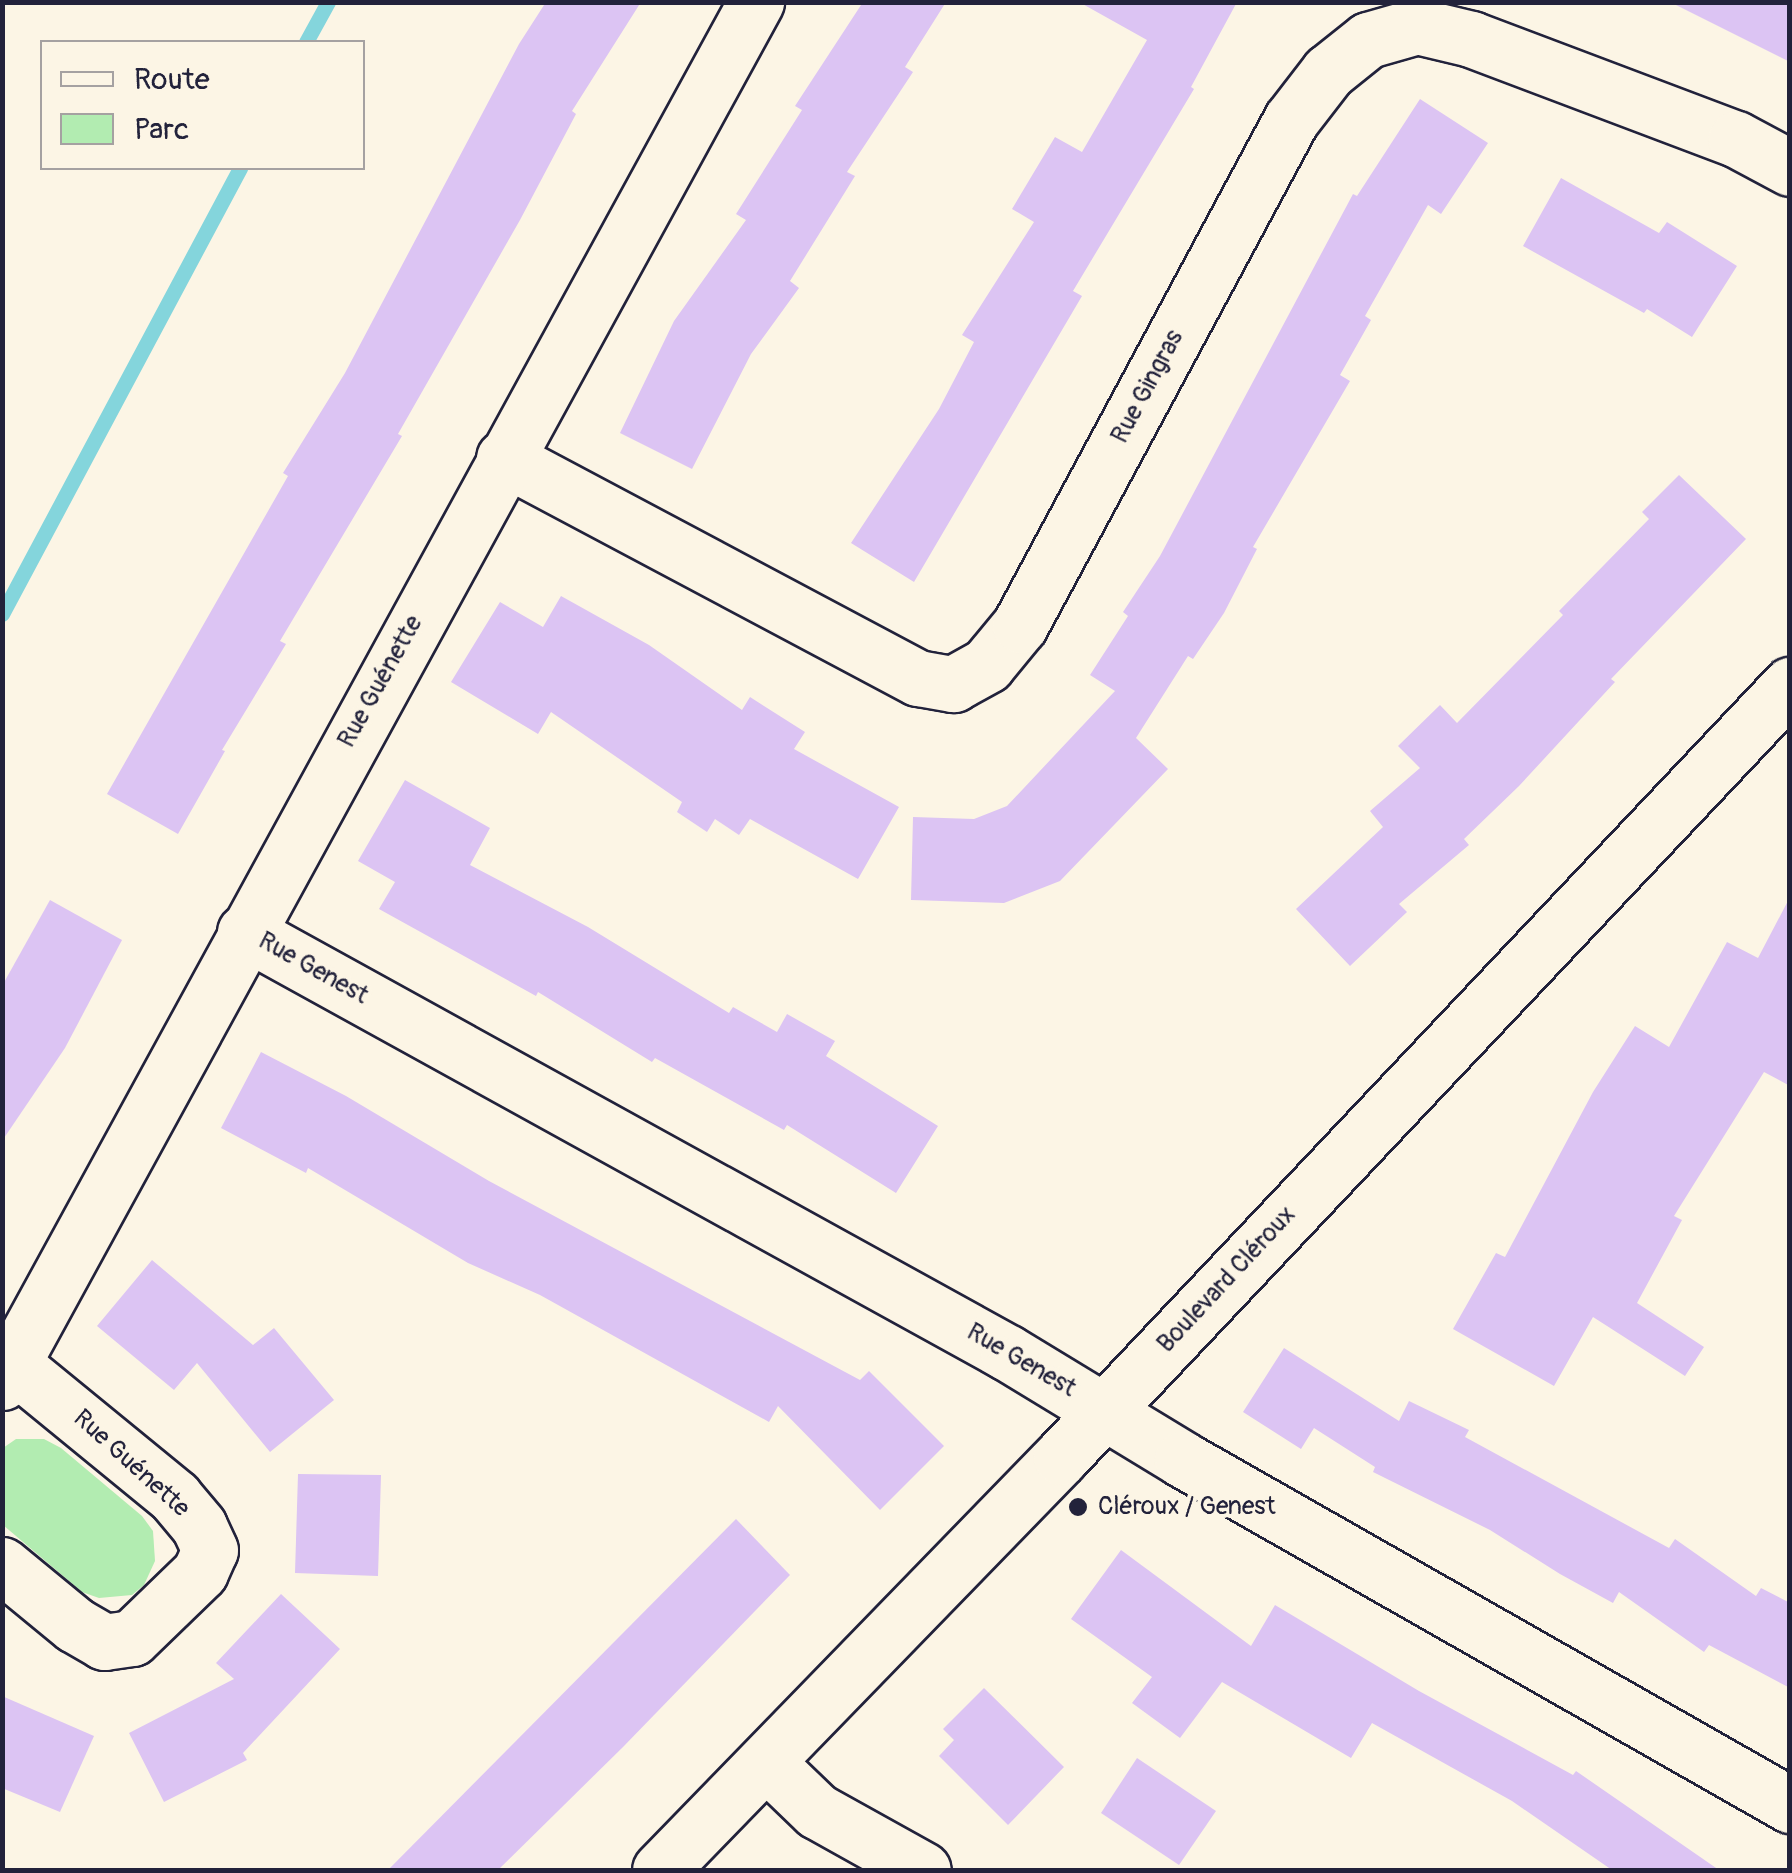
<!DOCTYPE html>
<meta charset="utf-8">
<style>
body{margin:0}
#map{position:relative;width:1792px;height:1873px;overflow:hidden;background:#fcf5e5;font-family:Pangolin,sans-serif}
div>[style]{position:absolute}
.green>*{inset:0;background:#b2ecb1}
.stream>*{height:15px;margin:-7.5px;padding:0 7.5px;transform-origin:7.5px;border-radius:7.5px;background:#84d5dc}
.building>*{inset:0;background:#dcc4f3}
.roads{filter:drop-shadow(2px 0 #22223b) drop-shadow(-2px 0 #22223b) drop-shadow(0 2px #22223b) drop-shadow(0 -2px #22223b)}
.minor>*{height:55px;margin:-27.5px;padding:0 27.5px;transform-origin:27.5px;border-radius:27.5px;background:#fcf5e5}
.dots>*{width:28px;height:28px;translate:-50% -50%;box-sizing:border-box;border:5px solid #fcf5e5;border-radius:50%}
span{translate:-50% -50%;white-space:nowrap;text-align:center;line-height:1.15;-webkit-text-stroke:8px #fcf5e5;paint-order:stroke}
.street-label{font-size:25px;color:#22223b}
.poi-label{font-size:25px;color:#22223b}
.left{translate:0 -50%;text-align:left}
.frame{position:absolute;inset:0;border:5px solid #22223b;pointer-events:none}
.legend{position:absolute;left:40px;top:40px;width:325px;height:130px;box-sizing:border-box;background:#fcf5e5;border:2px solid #a5a1a1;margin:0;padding:12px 18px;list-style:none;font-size:30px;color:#22223b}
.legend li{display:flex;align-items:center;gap:20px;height:50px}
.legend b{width:50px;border:2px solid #a5a1a1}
</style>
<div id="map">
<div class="green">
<i style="clip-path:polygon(16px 1439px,44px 1439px,61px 1448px,142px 1516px,153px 1531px,155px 1561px,144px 1585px,132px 1595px,99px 1598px,82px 1592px,3px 1525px,3px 1448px)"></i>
</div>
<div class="stream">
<i style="left:306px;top:42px;width:46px;rotate:-61.2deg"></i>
<i style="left:2px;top:614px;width:506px;rotate:-61.91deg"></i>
</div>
<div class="building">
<i style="clip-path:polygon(546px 2px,641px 2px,572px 111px,576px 114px,520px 220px,398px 434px,402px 436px,280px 641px,286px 644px,222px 750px,225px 751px,178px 834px,107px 794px,288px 476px,283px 473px,345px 373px,519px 44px)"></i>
<i style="clip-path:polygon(863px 2px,946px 2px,905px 67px,913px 72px,847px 172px,855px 176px,790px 281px,799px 288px,751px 354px,692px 469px,620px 433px,674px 321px,746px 220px,736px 214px,802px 110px,795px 106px)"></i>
<i style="clip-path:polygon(1079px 2px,1237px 2px,1191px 87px,1194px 89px,1073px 291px,1082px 296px,914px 582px,851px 543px,939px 409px,974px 342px,962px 335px,1034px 222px,1012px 209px,1055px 137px,1082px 152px,1147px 40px)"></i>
<i style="clip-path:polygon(1670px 2px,1790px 2px,1790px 62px)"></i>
<i style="clip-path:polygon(1420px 99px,1488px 143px,1441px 214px,1428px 205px,1365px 316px,1371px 320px,1340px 375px,1350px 381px,1253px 547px,1257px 549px,1224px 613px,1193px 659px,1188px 656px,1136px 738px,1168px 769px,1060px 881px,1004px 903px,911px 900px,913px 817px,974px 819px,1007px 806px,1115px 691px,1090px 675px,1128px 616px,1123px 612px,1160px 556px,1353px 194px,1357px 196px)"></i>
<i style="clip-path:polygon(1561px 178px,1659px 233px,1667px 222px,1737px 266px,1692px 337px,1647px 309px,1644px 313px,1523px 246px)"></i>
<i style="clip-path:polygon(1679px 475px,1746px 539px,1611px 679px,1615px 682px,1519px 786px,1464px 839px,1469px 845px,1399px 904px,1407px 912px,1350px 966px,1296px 909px,1383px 827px,1370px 811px,1420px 768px,1398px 746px,1440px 705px,1457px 723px,1563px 615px,1559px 611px,1649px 519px,1642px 512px)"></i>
<i style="clip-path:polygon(561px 596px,649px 645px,742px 710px,750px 697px,805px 732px,794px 749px,899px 807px,858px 879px,750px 819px,739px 835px,715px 819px,707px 832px,677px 812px,682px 802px,551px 712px,538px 734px,451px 682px,500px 602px,543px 627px)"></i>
<i style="clip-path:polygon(405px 780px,490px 828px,470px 865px,588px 927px,729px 1013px,733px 1007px,777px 1032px,787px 1014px,835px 1041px,826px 1056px,938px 1126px,896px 1193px,787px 1125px,784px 1130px,655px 1058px,652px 1062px,538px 992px,536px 996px,379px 909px,395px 882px,358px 861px)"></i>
<i style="clip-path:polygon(1790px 897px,1790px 1086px,1764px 1072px,1674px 1216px,1682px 1220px,1637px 1303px,1704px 1347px,1685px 1376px,1593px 1317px,1554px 1386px,1453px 1329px,1496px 1253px,1505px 1257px,1593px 1092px,1635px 1026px,1669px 1047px,1727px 942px,1758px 958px)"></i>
<i style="clip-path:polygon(50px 900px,122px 940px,65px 1048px,2px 1141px,2px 986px)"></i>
<i style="clip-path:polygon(261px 1052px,346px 1096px,489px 1181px,860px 1380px,869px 1371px,944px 1446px,880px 1510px,778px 1406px,769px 1422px,540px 1295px,468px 1263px,308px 1168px,306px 1173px,221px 1128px)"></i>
<i style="clip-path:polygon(152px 1260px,253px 1345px,274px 1328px,334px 1400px,270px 1452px,197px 1363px,174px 1390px,97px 1326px)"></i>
<i style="clip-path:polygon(1284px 1348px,1399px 1421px,1409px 1401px,1469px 1430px,1465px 1437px,1669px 1548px,1675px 1539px,1756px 1596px,1761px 1588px,1790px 1603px,1790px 1688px,1709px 1645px,1704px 1652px,1619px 1592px,1613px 1603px,1560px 1574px,1490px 1530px,1373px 1472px,1375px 1467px,1314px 1428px,1301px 1449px,1243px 1412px)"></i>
<i style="clip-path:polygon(298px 1474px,381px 1475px,378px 1576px,295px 1573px)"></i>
<i style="clip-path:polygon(736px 1519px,790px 1575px,623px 1747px,498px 1870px,388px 1870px)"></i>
<i style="clip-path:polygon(1121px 1550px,1251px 1646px,1275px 1605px,1419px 1691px,1573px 1775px,1576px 1771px,1719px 1870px,1612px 1870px,1512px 1801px,1372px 1723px,1351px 1758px,1222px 1682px,1180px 1738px,1132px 1703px,1152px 1677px,1071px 1619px)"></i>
<i style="clip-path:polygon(281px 1594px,340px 1649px,243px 1753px,247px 1760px,164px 1802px,129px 1733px,234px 1679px,216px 1663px)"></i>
<i style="clip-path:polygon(984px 1688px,1064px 1767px,1008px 1825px,939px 1756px,954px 1740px,943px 1729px)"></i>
<i style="clip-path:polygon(2px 1696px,94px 1736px,60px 1812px,2px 1788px)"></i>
<i style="clip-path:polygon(1137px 1758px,1216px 1811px,1179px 1865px,1101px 1813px)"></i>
</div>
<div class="roads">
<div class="minor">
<i style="left:504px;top:458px;width:469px;rotate:28deg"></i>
<i style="left:918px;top:678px;width:36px;rotate:10deg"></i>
<i style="left:953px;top:684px;width:39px;rotate:-29deg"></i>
<i style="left:987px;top:665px;width:52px;rotate:-50.5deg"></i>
<i style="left:1020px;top:625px;width:573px;rotate:-61.78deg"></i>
<i style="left:1291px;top:120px;width:61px;rotate:-52.4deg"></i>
<i style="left:1328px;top:72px;width:51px;rotate:-38.7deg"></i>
<i style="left:1368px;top:40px;width:51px;rotate:-15.9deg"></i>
<i style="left:1417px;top:26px;width:56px;rotate:13.5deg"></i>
<i style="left:1471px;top:39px;width:283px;rotate:20.7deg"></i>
<i style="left:1736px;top:139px;width:61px;rotate:28.2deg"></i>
<i style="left:245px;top:932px;width:871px;rotate:28.89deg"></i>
<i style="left:1008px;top:1353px;width:204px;rotate:31.3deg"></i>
<i style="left:1182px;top:1459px;width:700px;rotate:29.64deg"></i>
<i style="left:2px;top:1382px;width:1573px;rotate:-61.35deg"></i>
<i style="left:2px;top:1565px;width:94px;rotate:39.4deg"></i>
<i style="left:75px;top:1625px;width:34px;rotate:30deg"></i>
<i style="left:104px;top:1642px;width:28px;rotate:-8deg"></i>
<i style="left:132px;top:1638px;width:95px;rotate:-44.1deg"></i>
<i style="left:200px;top:1572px;width:24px;rotate:-66deg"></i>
<i style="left:210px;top:1550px;width:26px;rotate:-115deg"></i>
<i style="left:199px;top:1526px;width:38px;rotate:-130deg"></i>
<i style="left:175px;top:1497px;width:208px;rotate:-140.7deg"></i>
<i style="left:766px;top:1762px;width:71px;rotate:43.9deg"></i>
<i style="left:817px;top:1811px;width:121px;rotate:29.1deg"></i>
<i style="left:660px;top:1870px;width:576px;rotate:-45.84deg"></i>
<i style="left:1061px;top:1457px;width:1062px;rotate:-46.64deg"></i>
</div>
</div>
<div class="dots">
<i style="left:1078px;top:1507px;background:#22223b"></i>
</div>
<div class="street-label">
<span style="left:1148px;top:387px;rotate:-62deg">Rue Gingras</span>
<span style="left:381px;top:682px;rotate:-61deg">Rue Guénette</span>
<span style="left:313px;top:969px;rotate:29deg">Rue Genest</span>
<span style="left:1227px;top:1280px;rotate:-47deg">Boulevard Cléroux</span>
<span style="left:1021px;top:1361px;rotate:30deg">Rue Genest</span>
<span style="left:131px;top:1464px;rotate:42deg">Rue Guénette</span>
</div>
<div class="poi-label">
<span class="left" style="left:1098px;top:1507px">Cléroux / Genest</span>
</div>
<div class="frame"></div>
<ul class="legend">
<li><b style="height:12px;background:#fcf5e5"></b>Route</li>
<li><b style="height:28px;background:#b2ecb1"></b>Parc</li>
</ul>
</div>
